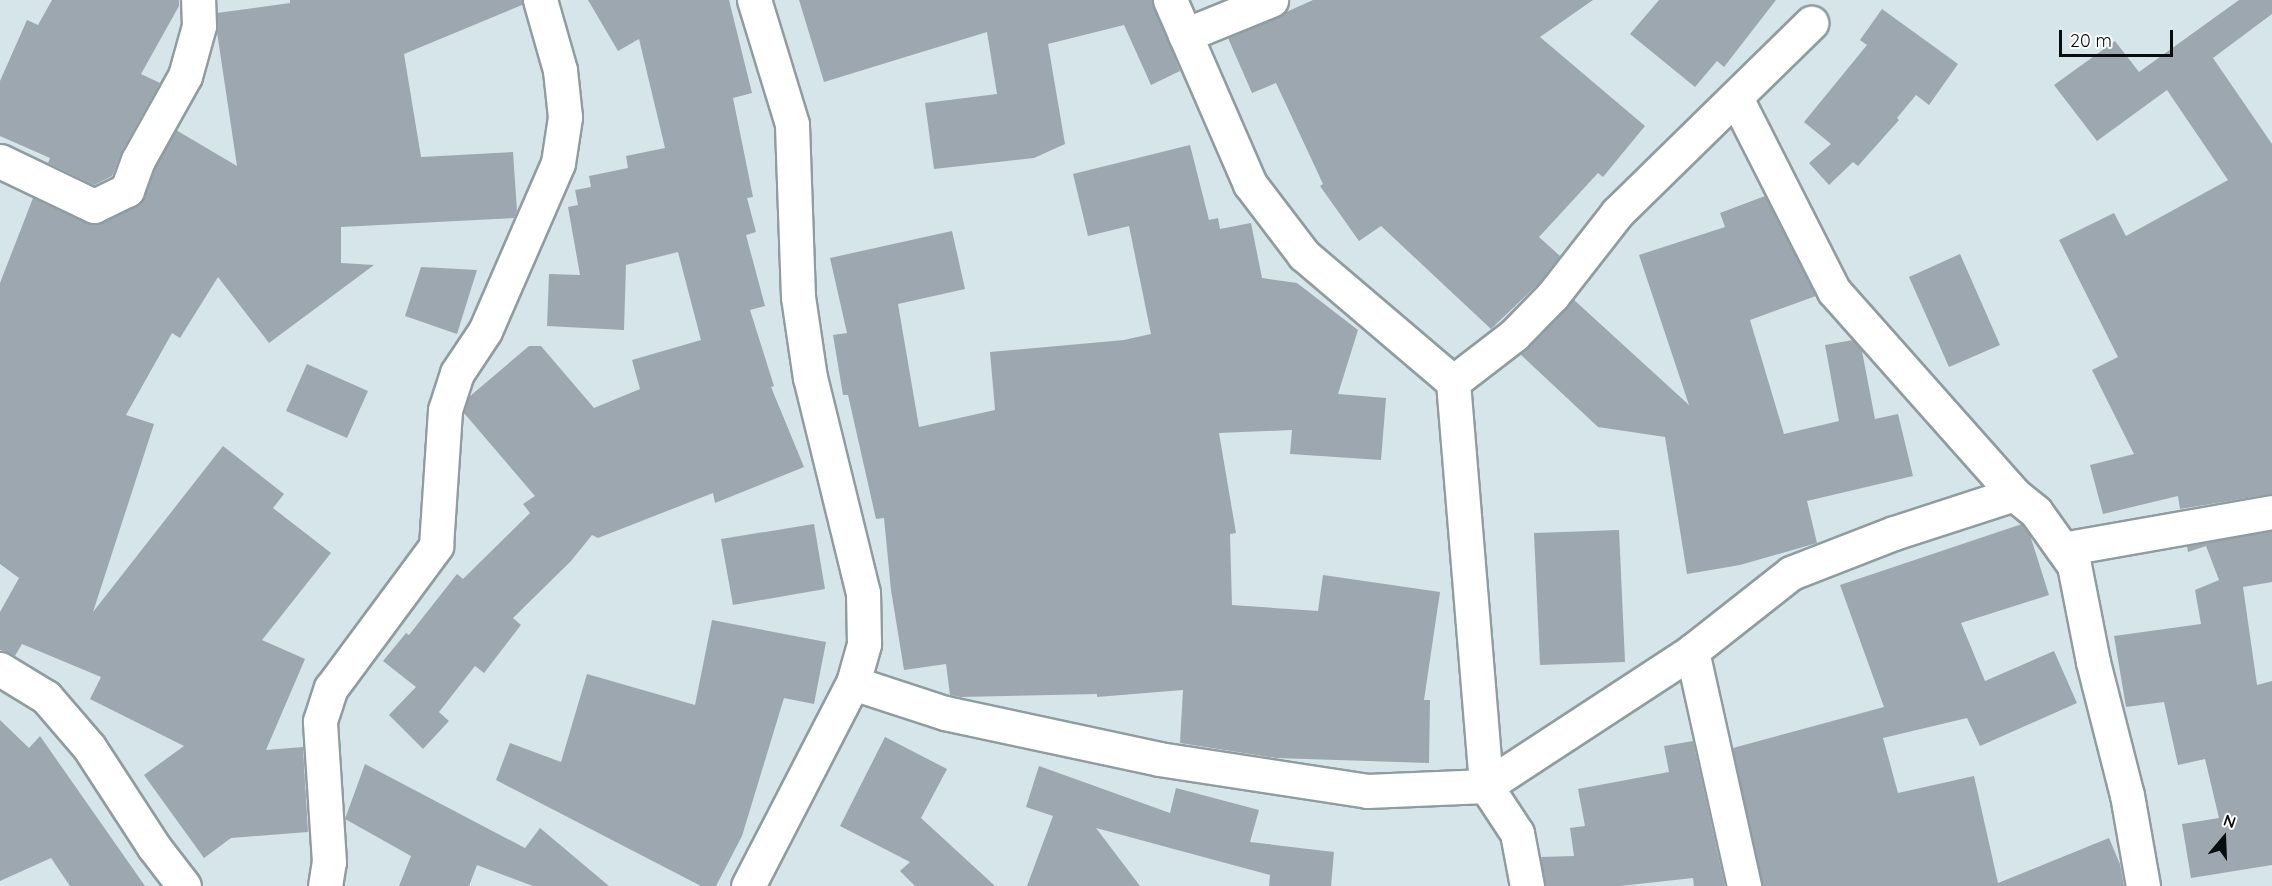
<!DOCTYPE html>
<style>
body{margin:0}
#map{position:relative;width:2272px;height:886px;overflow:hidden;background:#d6e5e9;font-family:Quicksand,sans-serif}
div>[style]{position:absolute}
.building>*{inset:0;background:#9da7b0}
.roads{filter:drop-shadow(2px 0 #8f9da0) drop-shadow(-2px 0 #8f9da0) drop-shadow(0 2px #8f9da0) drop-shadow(0 -2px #8f9da0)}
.minor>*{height:33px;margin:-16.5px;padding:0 16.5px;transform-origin:16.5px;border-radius:16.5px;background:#fff}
span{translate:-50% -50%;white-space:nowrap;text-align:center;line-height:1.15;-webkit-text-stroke:4.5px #fff;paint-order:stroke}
.north{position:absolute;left:2194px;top:808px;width:60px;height:60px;-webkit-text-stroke:4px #fff;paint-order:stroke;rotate:19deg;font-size:16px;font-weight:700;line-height:24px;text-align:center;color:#080d0e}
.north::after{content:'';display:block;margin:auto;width:21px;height:27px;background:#080d0e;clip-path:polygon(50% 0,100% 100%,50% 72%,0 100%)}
.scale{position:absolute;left:2059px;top:30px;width:114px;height:27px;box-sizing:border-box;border:3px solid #080d0e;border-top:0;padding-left:8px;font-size:18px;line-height:21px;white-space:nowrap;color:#080d0e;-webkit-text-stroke:4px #fff;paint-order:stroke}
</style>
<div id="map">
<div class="building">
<i style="clip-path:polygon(52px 0,179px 0,179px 6px,141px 74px,160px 83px,122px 151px,112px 176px,94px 185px,48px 163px,50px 158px,0 136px,0 81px,27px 20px,38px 25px)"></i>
<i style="clip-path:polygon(290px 0,522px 0,522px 5px,404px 54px,421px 157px,513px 152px,517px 211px,514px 218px,341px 227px,341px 263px,374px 265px,269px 343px,218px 277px,180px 338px,172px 333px,126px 415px,154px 424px,93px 612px,223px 446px,284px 494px,273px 508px,331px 553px,262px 640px,305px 659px,266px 750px,303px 747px,308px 832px,231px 838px,204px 858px,144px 775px,184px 746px,90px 699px,101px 677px,22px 644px,15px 656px,0 650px,0 612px,19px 578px,0 564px,0 283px,33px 198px,86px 223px,102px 223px,135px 207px,144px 197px,155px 168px,176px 130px,237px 166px,217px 32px,217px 13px,290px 3px)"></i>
<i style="clip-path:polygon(588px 0,729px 0,752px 93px,733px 98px,753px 197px,747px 198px,756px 232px,746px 235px,765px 306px,750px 310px,774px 386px,771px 387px,804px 467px,715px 503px,713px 493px,598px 538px,592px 535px,571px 561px,513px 618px,521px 625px,484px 673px,475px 666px,439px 712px,449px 721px,423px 749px,389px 715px,416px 687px,383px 661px,406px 633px,409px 635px,457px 574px,463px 579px,530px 513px,523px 504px,535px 496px,464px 413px,469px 397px,529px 346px,541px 346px,594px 408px,640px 389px,632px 360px,701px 340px,678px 252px,626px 265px,624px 330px,547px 326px,549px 274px,580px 275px,568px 207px,578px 205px,575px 190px,591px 187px,589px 176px,628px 168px,626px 156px,665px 148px,639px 39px,618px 51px)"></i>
<i style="clip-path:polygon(799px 0,1152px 0,1180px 71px,1151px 85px,1124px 25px,1048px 44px,1065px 144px,1034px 158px,934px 169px,925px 103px,997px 94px,987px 32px,824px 82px)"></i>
<i style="clip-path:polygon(1313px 0,1593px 0,1540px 37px,1645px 126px,1603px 177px,1598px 173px,1539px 237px,1560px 256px,1539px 283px,1491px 329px,1381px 226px,1359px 241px,1320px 186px,1323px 184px,1276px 83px,1252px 93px,1228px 38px)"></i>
<i style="clip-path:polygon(1659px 0,1776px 0,1724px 67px,1717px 61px,1695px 87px,1630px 34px)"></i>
<i style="clip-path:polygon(2239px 0,2272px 0,2272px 14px,2213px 58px,2272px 144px,2272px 494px,2180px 509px,2178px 496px,2103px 514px,2090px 465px,2134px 454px,2092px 370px,2118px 357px,2059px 240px,2114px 213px,2126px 236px,2228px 180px,2167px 90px,2097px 141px,2054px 85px,2115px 41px,2139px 72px)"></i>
<i style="clip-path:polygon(1882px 9px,1958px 64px,1929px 105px,1916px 95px,1897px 118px,1899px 120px,1858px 166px,1853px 162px,1829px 185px,1809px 163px,1831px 144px,1804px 122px,1867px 45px,1860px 40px)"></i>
<i style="clip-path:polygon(1190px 145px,1209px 220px,1218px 218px,1220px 229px,1251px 223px,1262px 278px,1297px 283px,1358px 330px,1338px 394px,1386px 398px,1381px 460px,1290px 454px,1292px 430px,1219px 433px,1236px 533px,1230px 534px,1232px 605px,1318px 611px,1323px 575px,1440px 592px,1424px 700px,1430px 700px,1429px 763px,1276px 758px,1180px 743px,1183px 690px,1097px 697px,1097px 694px,960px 697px,950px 695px,946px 664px,904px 670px,891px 590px,884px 518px,876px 519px,848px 395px,843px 395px,833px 335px,847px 333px,830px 258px,952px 231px,965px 289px,898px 304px,919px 427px,995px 410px,990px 352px,1124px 340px,1151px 334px,1129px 226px,1088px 236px,1073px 174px)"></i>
<i style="clip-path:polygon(1765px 196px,1816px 296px,1750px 320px,1784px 434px,1839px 421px,1825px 345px,1853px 340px,1862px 351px,1875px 419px,1898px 414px,1913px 476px,1807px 501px,1817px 543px,1740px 565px,1687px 574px,1665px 437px,1598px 427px,1520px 354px,1573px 299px,1689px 405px,1639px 255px,1725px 227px,1720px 213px)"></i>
<i style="clip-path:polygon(1960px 254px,2000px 345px,1949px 367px,1909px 277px)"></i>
<i style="clip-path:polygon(421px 267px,477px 270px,457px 334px,405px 316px)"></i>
<i style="clip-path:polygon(307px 364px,368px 391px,347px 438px,286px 411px)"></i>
<i style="clip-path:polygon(814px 524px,825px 589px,733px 605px,721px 539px)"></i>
<i style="clip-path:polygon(2022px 524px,2030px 535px,2049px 595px,1961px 623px,1985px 681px,2054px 651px,2077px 703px,1980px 746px,1967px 718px,1883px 738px,1898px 793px,1974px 776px,1998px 883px,2109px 838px,2120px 864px,2124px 886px,1762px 886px,1733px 748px,1884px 707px,1840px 585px)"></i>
<i style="clip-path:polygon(1619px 530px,1625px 662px,1540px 665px,1534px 533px)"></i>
<i style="clip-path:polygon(2272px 531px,2272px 582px,2243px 587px,2257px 685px,2272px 681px,2272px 865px,2191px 878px,2182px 824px,2219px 818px,2205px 759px,2178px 765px,2164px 702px,2126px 707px,2114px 636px,2201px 624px,2195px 590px,2219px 580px,2206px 546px,2188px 552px,2187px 546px)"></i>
<i style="clip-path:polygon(712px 620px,826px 642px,814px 704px,784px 698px,742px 836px,716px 886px,701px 886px,496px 780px,510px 743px,561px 762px,587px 674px,695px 705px)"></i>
<i style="clip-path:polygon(0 720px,29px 748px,40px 736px,145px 886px,70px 886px,51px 858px,0 881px)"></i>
<i style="clip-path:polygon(885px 737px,947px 769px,921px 818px,995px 886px,915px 886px,900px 871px,910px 862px,840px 826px)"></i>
<i style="clip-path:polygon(1693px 741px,1725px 886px,1694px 886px,1693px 878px,1620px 886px,1545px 886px,1541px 857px,1574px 856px,1570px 828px,1585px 826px,1578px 789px,1669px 772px,1664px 746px)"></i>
<i style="clip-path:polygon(365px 764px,525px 848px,540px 828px,609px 886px,533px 886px,477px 865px,469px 886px,399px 886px,411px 856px,345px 819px)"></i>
<i style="clip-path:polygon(1039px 766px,1170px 813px,1176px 788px,1259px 810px,1250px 842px,1334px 852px,1331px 886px,1269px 886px,1270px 875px,1096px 828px,1140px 886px,1027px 886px,1053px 816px,1026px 807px)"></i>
</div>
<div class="roads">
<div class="minor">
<i style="left:1170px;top:0;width:201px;rotate:66.5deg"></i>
<i style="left:1250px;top:184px;width:89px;rotate:52.7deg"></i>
<i style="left:1304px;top:255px;width:196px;rotate:40.4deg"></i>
<i style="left:1453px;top:382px;width:405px;rotate:85.3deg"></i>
<i style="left:1486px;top:786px;width:56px;rotate:56.6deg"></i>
<i style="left:1517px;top:833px;width:54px;rotate:79.3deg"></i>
<i style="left:1185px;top:35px;width:93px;rotate:-22.1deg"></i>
<i style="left:1736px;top:98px;width:216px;rotate:63.1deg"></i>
<i style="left:1834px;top:291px;width:271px;rotate:48.4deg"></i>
<i style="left:2014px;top:494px;width:28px;rotate:39deg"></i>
<i style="left:2036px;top:512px;width:65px;rotate:54.4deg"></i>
<i style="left:2074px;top:565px;width:99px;rotate:78.9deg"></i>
<i style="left:2093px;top:662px;width:137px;rotate:75.7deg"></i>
<i style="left:2127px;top:795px;width:92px;rotate:80deg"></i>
<i style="left:0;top:161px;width:104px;rotate:25.6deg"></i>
<i style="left:94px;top:206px;width:37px;rotate:-26deg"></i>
<i style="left:127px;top:190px;width:32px;rotate:-70deg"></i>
<i style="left:138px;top:160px;width:96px;rotate:-60.8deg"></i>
<i style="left:185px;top:76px;width:52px;rotate:-74.4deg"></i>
<i style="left:199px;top:26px;width:26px;rotate:-92deg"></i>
<i style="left:1453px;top:382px;width:77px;rotate:-37.6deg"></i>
<i style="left:1514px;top:335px;width:56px;rotate:-45.7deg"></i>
<i style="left:1553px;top:295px;width:104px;rotate:-52deg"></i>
<i style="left:1617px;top:213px;width:272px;rotate:-44.4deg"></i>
<i style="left:2063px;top:549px;width:212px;rotate:-10deg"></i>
<i style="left:1692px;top:651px;width:241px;rotate:77.5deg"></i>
<i style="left:0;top:669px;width:54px;rotate:31.3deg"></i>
<i style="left:46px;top:697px;width:66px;rotate:49.3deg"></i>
<i style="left:89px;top:747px;width:119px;rotate:57deg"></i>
<i style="left:154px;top:847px;width:49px;rotate:52.4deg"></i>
<i style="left:853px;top:683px;width:97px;rotate:18.1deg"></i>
<i style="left:945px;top:713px;width:219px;rotate:12.1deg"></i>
<i style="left:1159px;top:759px;width:210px;rotate:8.7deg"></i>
<i style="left:1367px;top:791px;width:119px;rotate:-2.4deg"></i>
<i style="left:1486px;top:786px;width:246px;rotate:-33.2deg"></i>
<i style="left:1692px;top:651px;width:126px;rotate:-38.2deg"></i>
<i style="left:1791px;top:573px;width:110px;rotate:-21.2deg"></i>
<i style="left:1894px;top:533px;width:126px;rotate:-18deg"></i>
<i style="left:325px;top:886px;width:24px;rotate:-81deg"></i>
<i style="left:329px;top:862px;width:141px;rotate:-93.7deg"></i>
<i style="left:320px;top:721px;width:35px;rotate:-72deg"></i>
<i style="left:331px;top:688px;width:177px;rotate:-53.5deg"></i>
<i style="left:436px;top:546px;width:136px;rotate:-86.2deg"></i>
<i style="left:445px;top:410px;width:39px;rotate:-72deg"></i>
<i style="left:457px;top:373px;width:50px;rotate:-56.3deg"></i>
<i style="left:485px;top:331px;width:183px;rotate:-66.5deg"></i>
<i style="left:558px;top:163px;width:47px;rotate:-81.3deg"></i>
<i style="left:565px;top:117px;width:47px;rotate:-96.1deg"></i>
<i style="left:560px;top:70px;width:73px;rotate:-105.9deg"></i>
<i style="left:748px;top:886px;width:229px;rotate:-62.7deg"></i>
<i style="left:853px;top:683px;width:41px;rotate:-74.2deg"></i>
<i style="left:864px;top:644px;width:51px;rotate:-91.1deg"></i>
<i style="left:863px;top:593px;width:221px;rotate:-103.8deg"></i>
<i style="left:810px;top:378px;width:82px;rotate:-98.4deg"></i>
<i style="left:798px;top:297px;width:173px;rotate:-92deg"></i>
<i style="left:792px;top:124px;width:130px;rotate:-107deg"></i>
</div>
</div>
<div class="north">N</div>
<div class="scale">20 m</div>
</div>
